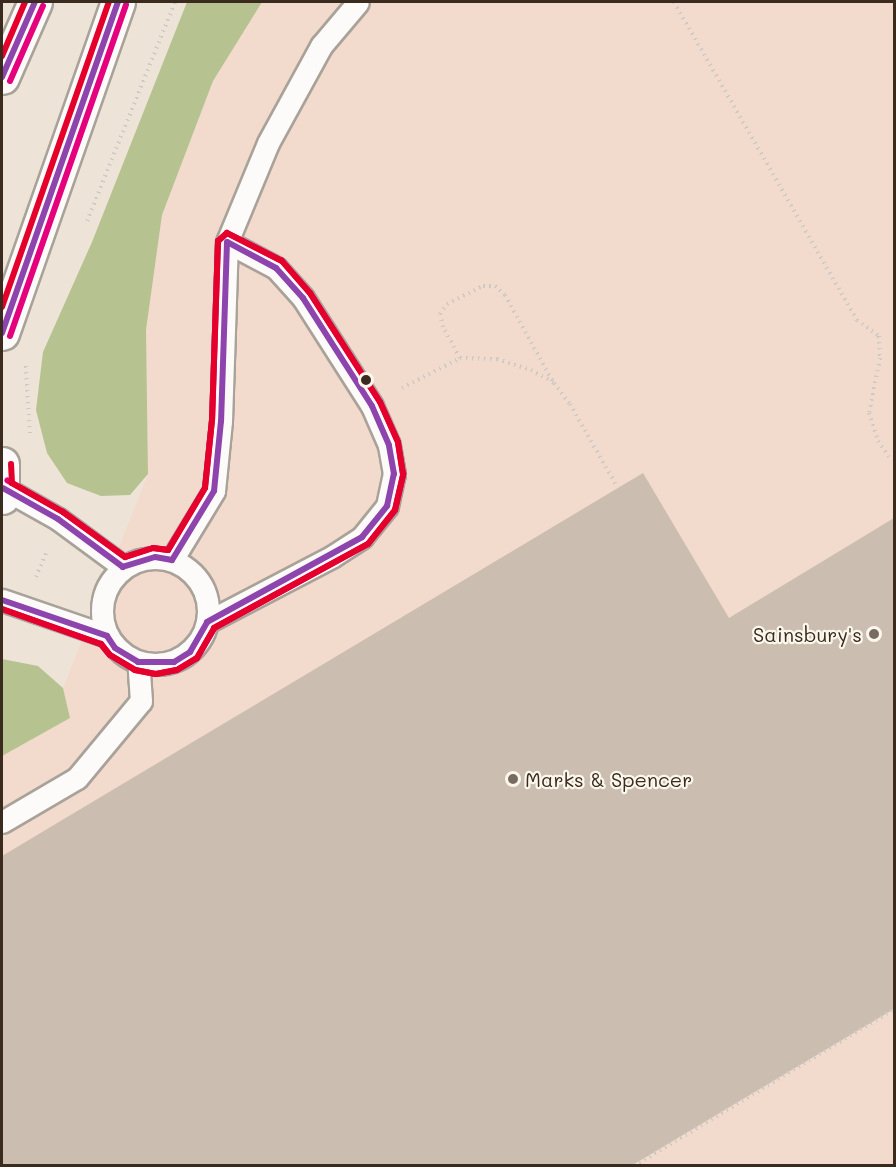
<!DOCTYPE html>
<style>
body{margin:0}
#map{position:relative;width:896px;height:1167px;overflow:hidden;background:#ede4d7;font-family:Mali,sans-serif}
div>[style]{position:absolute}
.built>*{inset:0;background:#f2dacd}
.forest>*{inset:0;background:#b7c291}
.building>*{inset:0;background:#cbbeb0}
.path>*{height:4px;margin-top:-2px;transform-origin:0;background:repeating-linear-gradient(90deg,#cdc9c5 0 1.5px,transparent 0 6px)}
.roads{filter:drop-shadow(2px 0 #a9a299) drop-shadow(-2px 0 #a9a299) drop-shadow(0 2px #a9a299) drop-shadow(0 -2px #a9a299)}
.lane>*{height:21px;margin:-10.5px;padding:0 10.5px;transform-origin:10.5px;border-radius:10.5px;background:#fcfbf9}
.lane>.ring{margin:-10.5px;padding:0;box-sizing:content-box;background:none;border:21px solid #fcfbf9;border-radius:50%}
.secondary>*{height:33px;margin:-16.5px;padding:0 16.5px;transform-origin:16.5px;border-radius:16.5px;background:#fcfbf9}
.bus-1>*{height:6px;margin:-3px;padding:0 3px;transform-origin:3px;border-radius:3px;background:#8e44ad}
.bus-2>*{height:6px;margin:-3px;padding:0 3px;transform-origin:3px;border-radius:3px;background:#e5007d}
.bus-3>*{height:6px;margin:-3px;padding:0 3px;transform-origin:3px;border-radius:3px;background:#e4002b}
.dots>*{width:16px;height:16px;translate:-50% -50%;box-sizing:border-box;border:3px solid #fbf7ec;border-radius:50%}
span{translate:-50% -50%;white-space:nowrap;text-align:center;line-height:1.15;-webkit-text-stroke:4.5px #fbf7ec;paint-order:stroke}
.poi-label{font-size:20px;color:#3b2a1e}
.right{translate:-100% -50%;text-align:right}
.left{translate:0 -50%;text-align:left}
.frame{position:absolute;inset:0;border:3px solid #3b2a1e;pointer-events:none}
</style>
<div id="map">
<div class="built">
<i style="clip-path:polygon(262px 2px,894px 2px,894px 1165px,2px 1166px,2px 756px,70px 718px,63px 688px,148px 474px,146px 330px,162px 215px,213px 81px)"></i>
</div>
<div class="forest">
<i style="clip-path:polygon(187px 2px,262px 2px,213px 81px,162px 215px,146px 330px,148px 474px,130px 495px,101px 496px,67px 483px,47px 453px,36px 410px,43px 352px,92px 242px)"></i>
<i style="clip-path:polygon(2px 659px,38px 666px,63px 688px,70px 718px,2px 756px)"></i>
</div>
<div class="building">
<i style="clip-path:polygon(643px 473px,729px 618px,894px 518px,894px 1009px,631px 1166px,2px 1166px,2px 856px)"></i>
</div>
<div class="path">
<i style="left:674px;top:2px;width:367px;rotate:60.1deg"></i>
<i style="left:857px;top:320px;width:27px;rotate:36deg"></i>
<i style="left:879px;top:336px;width:22px;rotate:87deg"></i>
<i style="left:880px;top:358px;width:56px;rotate:101.3deg"></i>
<i style="left:869px;top:413px;width:29px;rotate:72deg"></i>
<i style="left:878px;top:441px;width:19px;rotate:55deg"></i>
<i style="left:87px;top:221px;width:236px;rotate:-68.1deg"></i>
<i style="left:460px;top:358px;width:35px;rotate:-119deg"></i>
<i style="left:443px;top:327px;width:13px;rotate:-103deg"></i>
<i style="left:440px;top:314px;width:12px;rotate:-55deg"></i>
<i style="left:447px;top:304px;width:40px;rotate:-26.6deg"></i>
<i style="left:483px;top:286px;width:12px"></i>
<i style="left:495px;top:286px;width:13px;rotate:42deg"></i>
<i style="left:505px;top:295px;width:99px;rotate:61.1deg"></i>
<i style="left:26px;top:366px;width:68px;rotate:86.6deg"></i>
<i style="left:402px;top:388px;width:65px;rotate:-27.3deg"></i>
<i style="left:460px;top:358px;width:37px;rotate:2deg"></i>
<i style="left:497px;top:359px;width:36px;rotate:18deg"></i>
<i style="left:531px;top:370px;width:26px;rotate:29deg"></i>
<i style="left:554px;top:383px;width:26px;rotate:53deg"></i>
<i style="left:570px;top:404px;width:93px;rotate:60.4deg"></i>
<i style="left:36px;top:577px;width:26px;rotate:-67deg"></i>
<i style="left:634px;top:1166px;width:304px;rotate:-31.1deg"></i>
</div>
<div class="roads">
<div class="lane">
<i style="left:3px;top:488px;width:63px;rotate:29.4deg"></i>
<i style="left:58px;top:519px;width:81px;rotate:36.4deg"></i>
<i class="ring" style="left:102px;top:558px;width:85px;height:85px"></i>
<i style="left:172px;top:560px;width:81px;rotate:-58.7deg"></i>
<i style="left:214px;top:491px;width:70px;rotate:-84.3deg"></i>
<i style="left:221px;top:421px;width:179px;rotate:-88.1deg"></i>
<i style="left:227px;top:242px;width:107px;rotate:-67.5deg"></i>
<i style="left:268px;top:143px;width:111px;rotate:-61.3deg"></i>
<i style="left:321px;top:46px;width:57px;rotate:-49.9deg"></i>
<i style="left:2px;top:600px;width:111px;rotate:18.9deg"></i>
<i style="left:207px;top:622px;width:142px;rotate:-27.6deg"></i>
<i style="left:333px;top:556px;width:35px;rotate:-33deg"></i>
<i style="left:362px;top:537px;width:40px;rotate:-51deg"></i>
<i style="left:387px;top:506px;width:33px;rotate:-78deg"></i>
<i style="left:394px;top:474px;width:29px;rotate:-100deg"></i>
<i style="left:389px;top:445px;width:43px;rotate:-113.6deg"></i>
<i style="left:372px;top:406px;width:128px;rotate:-122.6deg"></i>
<i style="left:303px;top:298px;width:40px;rotate:-132deg"></i>
<i style="left:276px;top:268px;width:55px;rotate:-152deg"></i>
<i style="left:2px;top:822px;width:87px;rotate:-30.4deg"></i>
<i style="left:77px;top:778px;width:100px;rotate:-50.3deg"></i>
<i style="left:141px;top:701px;width:39px;rotate:-94deg"></i>
</div>
<div class="secondary">
<i style="left:2px;top:77px;width:82px;rotate:-66.3deg"></i>
<i style="left:2px;top:333px;width:351px;rotate:-70.7deg"></i>
<i style="left:2px;top:464px;width:33px;rotate:90deg"></i>
</div>
</div>
<div class="bus-1">
<i style="left:2px;top:77px;width:82px;rotate:-66.3deg"></i>
<i style="left:2px;top:333px;width:351px;rotate:-70.7deg"></i>
<i style="left:2px;top:600px;width:111px;rotate:18.9deg"></i>
<i style="left:107px;top:636px;width:14px;rotate:56deg"></i>
<i style="left:115px;top:648px;width:27px;rotate:31deg"></i>
<i style="left:138px;top:662px;width:36px"></i>
<i style="left:174px;top:662px;width:19px;rotate:-32deg"></i>
<i style="left:190px;top:652px;width:34px;rotate:-60deg"></i>
<i style="left:207px;top:622px;width:177px;rotate:-28.7deg"></i>
<i style="left:362px;top:537px;width:40px;rotate:-51deg"></i>
<i style="left:387px;top:506px;width:33px;rotate:-78deg"></i>
<i style="left:394px;top:474px;width:29px;rotate:-100deg"></i>
<i style="left:389px;top:445px;width:43px;rotate:-113.6deg"></i>
<i style="left:372px;top:406px;width:128px;rotate:-122.6deg"></i>
<i style="left:303px;top:298px;width:40px;rotate:-132deg"></i>
<i style="left:276px;top:268px;width:55px;rotate:-152deg"></i>
<i style="left:227px;top:242px;width:179px;rotate:91.9deg"></i>
<i style="left:221px;top:421px;width:70px;rotate:95.7deg"></i>
<i style="left:214px;top:491px;width:81px;rotate:121.3deg"></i>
<i style="left:172px;top:560px;width:17px;rotate:-170deg"></i>
<i style="left:155px;top:557px;width:34px;rotate:163deg"></i>
<i style="left:123px;top:567px;width:81px;rotate:-143.6deg"></i>
<i style="left:58px;top:519px;width:63px;rotate:-150.6deg"></i>
</div>
<div class="bus-2">
<i style="left:10px;top:81px;width:82px;rotate:-66.3deg"></i>
<i style="left:10px;top:336px;width:351px;rotate:-70.7deg"></i>
<i style="left:2px;top:609px;width:105px;rotate:19.5deg"></i>
<i style="left:101px;top:644px;width:14px;rotate:51deg"></i>
<i style="left:110px;top:655px;width:29px;rotate:31deg"></i>
<i style="left:135px;top:670px;width:21px;rotate:11deg"></i>
<i style="left:156px;top:674px;width:21px;rotate:-11deg"></i>
<i style="left:177px;top:670px;width:23px;rotate:-31deg"></i>
<i style="left:197px;top:658px;width:34px;rotate:-60deg"></i>
<i style="left:214px;top:628px;width:175px;rotate:-28.6deg"></i>
<i style="left:368px;top:544px;width:43px;rotate:-51.5deg"></i>
<i style="left:395px;top:510px;width:37px;rotate:-77deg"></i>
<i style="left:403px;top:474px;width:32px;rotate:-99deg"></i>
<i style="left:398px;top:442px;width:44px;rotate:-114.2deg"></i>
<i style="left:380px;top:402px;width:130px;rotate:-122.7deg"></i>
<i style="left:310px;top:293px;width:43px;rotate:-131.2deg"></i>
<i style="left:282px;top:261px;width:62px;rotate:-153deg"></i>
<i style="left:227px;top:233px;width:12px;rotate:138deg"></i>
<i style="left:218px;top:241px;width:179px;rotate:91.9deg"></i>
<i style="left:212px;top:420px;width:68px;rotate:95.9deg"></i>
<i style="left:205px;top:488px;width:72px;rotate:120.8deg"></i>
<i style="left:168px;top:550px;width:15px;rotate:-172deg"></i>
<i style="left:153px;top:548px;width:29px;rotate:162deg"></i>
<i style="left:125px;top:557px;width:77px;rotate:-144deg"></i>
<i style="left:63px;top:512px;width:64px;rotate:-150.3deg"></i>
</div>
<div class="bus-3">
<i style="left:2px;top:56px;width:59px;rotate:-66.9deg"></i>
<i style="left:2px;top:307px;width:323px;rotate:-70.7deg"></i>
<i style="left:2px;top:609px;width:105px;rotate:19.5deg"></i>
<i style="left:101px;top:644px;width:14px;rotate:51deg"></i>
<i style="left:110px;top:655px;width:29px;rotate:31deg"></i>
<i style="left:135px;top:670px;width:21px;rotate:11deg"></i>
<i style="left:156px;top:674px;width:21px;rotate:-11deg"></i>
<i style="left:177px;top:670px;width:23px;rotate:-31deg"></i>
<i style="left:197px;top:658px;width:34px;rotate:-60deg"></i>
<i style="left:214px;top:628px;width:175px;rotate:-28.6deg"></i>
<i style="left:368px;top:544px;width:43px;rotate:-51.5deg"></i>
<i style="left:395px;top:510px;width:37px;rotate:-77deg"></i>
<i style="left:403px;top:474px;width:32px;rotate:-99deg"></i>
<i style="left:398px;top:442px;width:44px;rotate:-114.2deg"></i>
<i style="left:380px;top:402px;width:130px;rotate:-122.7deg"></i>
<i style="left:310px;top:293px;width:43px;rotate:-131.2deg"></i>
<i style="left:282px;top:261px;width:62px;rotate:-153deg"></i>
<i style="left:227px;top:233px;width:12px;rotate:138deg"></i>
<i style="left:218px;top:241px;width:179px;rotate:91.9deg"></i>
<i style="left:212px;top:420px;width:68px;rotate:95.9deg"></i>
<i style="left:205px;top:488px;width:72px;rotate:120.8deg"></i>
<i style="left:168px;top:550px;width:15px;rotate:-172deg"></i>
<i style="left:153px;top:548px;width:29px;rotate:162deg"></i>
<i style="left:125px;top:557px;width:77px;rotate:-144deg"></i>
<i style="left:63px;top:512px;width:59px;rotate:-150.4deg"></i>
<i style="left:12px;top:483px;width:19px;rotate:-93deg"></i>
</div>
<div class="dots">
<i style="left:366px;top:380px;background:#3b2a1e"></i>
<i style="left:874px;top:634px;background:#796b5f"></i>
<i style="left:513px;top:779px;background:#796b5f"></i>
</div>
<div class="poi-label">
<span class="right" style="left:862px;top:634px">Sainsbury's</span>
<span class="left" style="left:525px;top:779px">Marks &amp; Spencer</span>
</div>
<div class="frame"></div>
</div>
